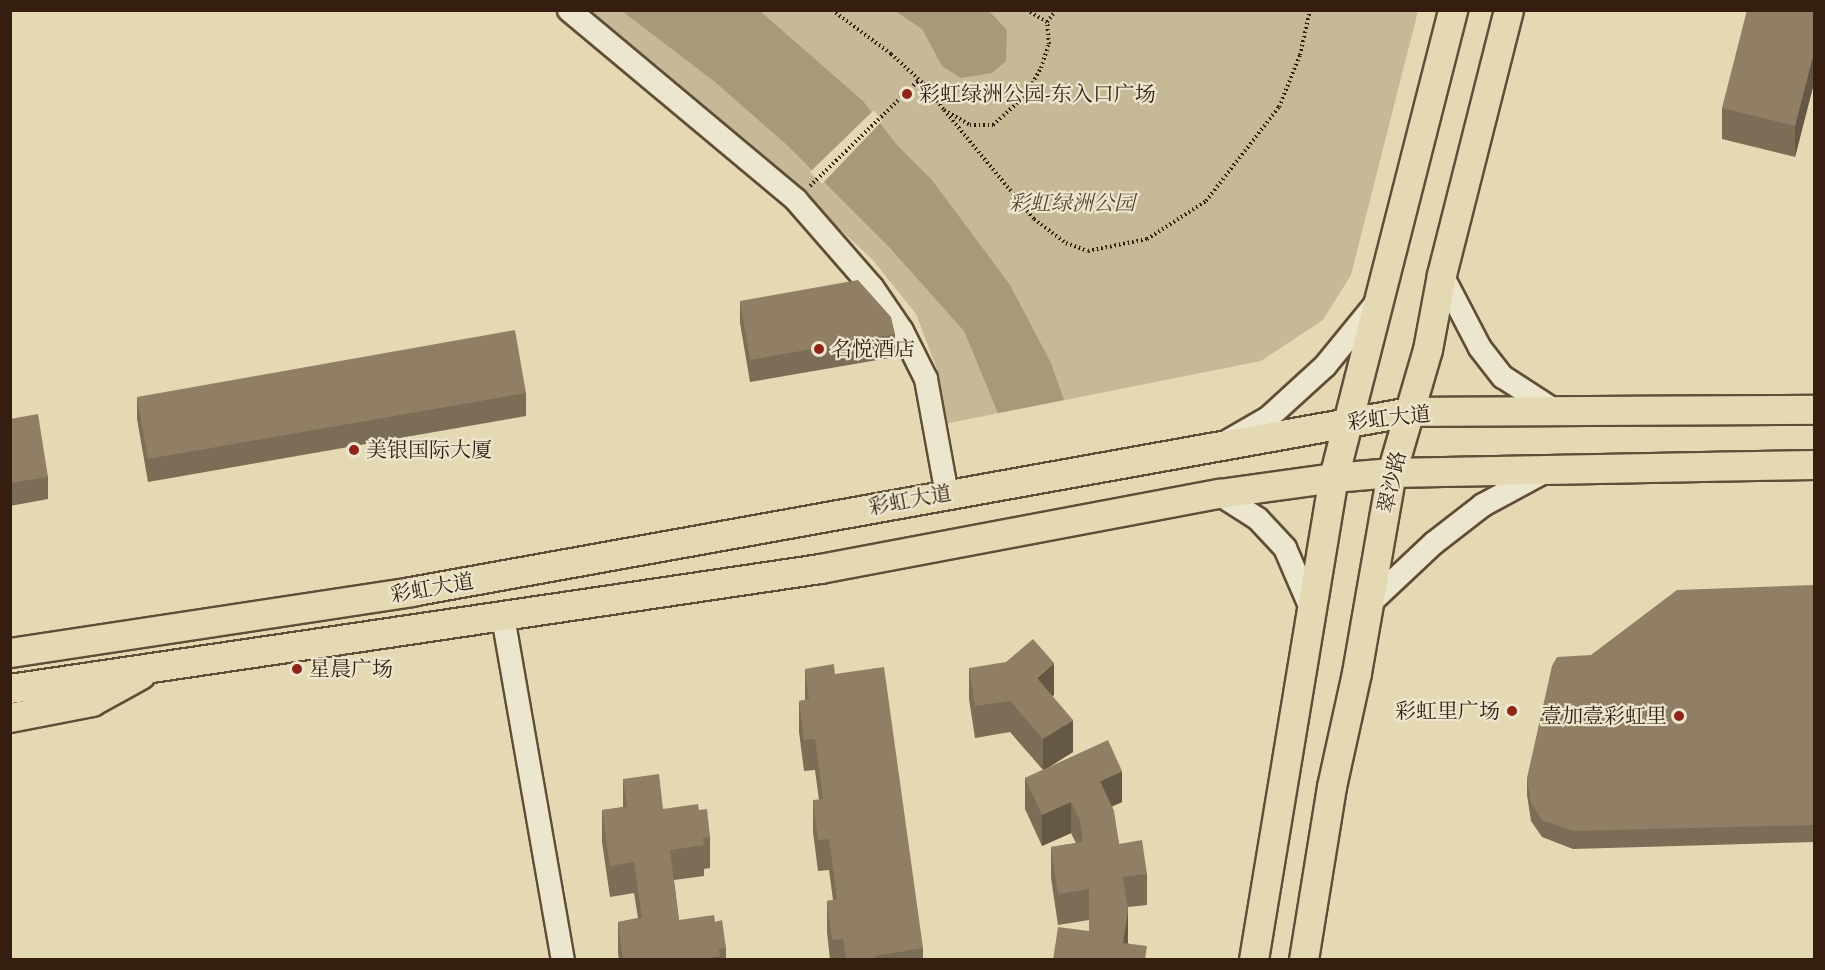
<!DOCTYPE html>
<meta charset="utf-8">
<style>
body{margin:0}
#map{position:relative;width:1825px;height:970px;overflow:hidden;background:#e4d9b3;font-family:"EB Garamond","Noto Serif SC",serif}
div>[style]{position:absolute}
.green>*{inset:0;background:#c6b997}
.water>*{inset:0;background:#a8997b}
.pier>*{inset:0;background:#e4d9b3}
.path>*{height:4px;margin-top:-2px;transform-origin:0;background:repeating-linear-gradient(90deg,#351e0f 0 1.5px,transparent 0 4.5px)}
.roads{filter:drop-shadow(2px 0 #614d38) drop-shadow(-2px 0 #614d38) drop-shadow(0 2px #614d38) drop-shadow(0 -2px #614d38)}
.minor>*{height:22px;margin:-11px;padding:0 11px;transform-origin:11px;border-radius:11px;background:#ede6ce}
.major>*{height:28px;margin:-14px;padding:0 14px;transform-origin:14px;border-radius:14px;background:#e4d9b3}
.wall>*{inset:0;background:#7c6d56}
.shaded-wall>*{inset:0;background:#655946}
.building>*{inset:0;background:#907f64}
.dots>*{width:16px;height:16px;translate:-50% -50%;box-sizing:border-box;border:3px solid #ede6ce;border-radius:50%}
span{translate:-50% -50%;white-space:nowrap;text-align:center;line-height:1.15;-webkit-text-stroke:4.5px #ede6ce;paint-order:stroke}
.poi-label{font-size:21px;color:#351e0f}
.left{translate:0 -50%;text-align:left}
.right{translate:-100% -50%;text-align:right}
.park-label{font-size:21px;color:#594531;font-style:italic}
.street-label{font-size:21px;color:#351e0f}
.frame{position:absolute;inset:0;border:12px solid #351e0f;pointer-events:none}
</style>
<div id="map">
<div class="green">
<i style="clip-path:polygon(587px 11px,1418px 11px,1351px 275px,1323px 320px,1261px 361px,944px 424px,937px 369px,916px 314px,872px 259px,752px 148px)"></i>
</div>
<div class="water">
<i style="clip-path:polygon(622px 11px,760px 11px,863px 101px,897px 145px,932px 180px,1010px 285px,1051px 363px,1064px 400px,998px 413px,964px 331px,889px 247px,787px 145px,715px 82px)"></i>
<i style="clip-path:polygon(895px 11px,989px 11px,1007px 30px,1006px 61px,992px 73px,961px 78px,942px 66px,922px 29px)"></i>
</div>
<div class="pier">
<i style="clip-path:polygon(874px 110px,882px 121px,822px 184px,810px 172px)"></i>
</div>
<div class="path">
<i style="left:832px;top:10px;width:74px;rotate:36.7deg"></i>
<i style="left:891px;top:54px;width:43px;rotate:42.2deg"></i>
<i style="left:923px;top:83px;width:34px;rotate:52deg"></i>
<i style="left:944px;top:110px;width:30px;rotate:30deg"></i>
<i style="left:970px;top:125px;width:23px"></i>
<i style="left:993px;top:125px;width:45px;rotate:-42.3deg"></i>
<i style="left:1026px;top:95px;width:31px;rotate:-61deg"></i>
<i style="left:1041px;top:68px;width:25px;rotate:-72deg"></i>
<i style="left:1049px;top:44px;width:22px;rotate:-95deg"></i>
<i style="left:1047px;top:22px;width:23px;rotate:-149deg"></i>
<i style="left:1047px;top:22px;width:15px;rotate:-53deg"></i>
<i style="left:944px;top:110px;width:141px;rotate:50.5deg"></i>
<i style="left:1034px;top:219px;width:40px;rotate:37deg"></i>
<i style="left:1066px;top:243px;width:23px;rotate:20deg"></i>
<i style="left:1088px;top:251px;width:60px;rotate:-11.5deg"></i>
<i style="left:1147px;top:239px;width:70px;rotate:-32.8deg"></i>
<i style="left:1206px;top:201px;width:119px;rotate:-52.2deg"></i>
<i style="left:1279px;top:107px;width:56px;rotate:-68deg"></i>
<i style="left:1300px;top:55px;width:46px;rotate:-77.5deg"></i>
<i style="left:810px;top:186px;width:152px;rotate:-44.2deg"></i>
</div>
<div class="roads">
<div class="minor">
<i style="left:569px;top:10px;width:296px;rotate:39.9deg"></i>
<i style="left:796px;top:200px;width:116px;rotate:48.9deg"></i>
<i style="left:872px;top:287px;width:53px;rotate:55.7deg"></i>
<i style="left:902px;top:331px;width:54px;rotate:63.4deg"></i>
<i style="left:926px;top:379px;width:117px;rotate:79.7deg"></i>
<i style="left:1442px;top:275px;width:82px;rotate:62.5deg"></i>
<i style="left:1480px;top:348px;width:37px;rotate:52deg"></i>
<i style="left:1503px;top:377px;width:61px;rotate:32.9deg"></i>
<i style="left:1228px;top:441px;width:46px;rotate:-29.9deg"></i>
<i style="left:1268px;top:418px;width:77px;rotate:-42.4deg"></i>
<i style="left:1325px;top:366px;width:84px;rotate:-50.8deg"></i>
<i style="left:1219px;top:494px;width:46px;rotate:32.7deg"></i>
<i style="left:1258px;top:519px;width:40px;rotate:47deg"></i>
<i style="left:1285px;top:548px;width:71px;rotate:66.7deg"></i>
<i style="left:1369px;top:604px;width:89px;rotate:-43.2deg"></i>
<i style="left:1434px;top:543px;width:62px;rotate:-37.8deg"></i>
<i style="left:1483px;top:505px;width:72px;rotate:-28.4deg"></i>
<i style="left:503px;top:617px;width:348px;rotate:80.1deg"></i>
</div>
<div class="major">
<i style="left:10px;top:653px;width:406px;rotate:-8.6deg"></i>
<i style="left:411px;top:592px;width:1015px;rotate:-10.21deg"></i>
<i style="left:1410px;top:412px;width:404px;rotate:-0.3deg"></i>
<i style="left:10px;top:689px;width:820px;rotate:-8.42deg"></i>
<i style="left:821px;top:569px;width:405px;rotate:-10.7deg"></i>
<i style="left:1219px;top:494px;width:116px;rotate:-7.9deg"></i>
<i style="left:1334px;top:478px;width:58px;rotate:-4.9deg"></i>
<i style="left:1392px;top:473px;width:422px;rotate:-1.1deg"></i>
<i style="left:10px;top:718px;width:84px;rotate:-11deg"></i>
<i style="left:92px;top:702px;width:56px;rotate:-28.9deg"></i>
<i style="left:1254px;top:960px;width:489px;rotate:-80.6deg"></i>
<i style="left:1334px;top:478px;width:483px;rotate:-75.7deg"></i>
<i style="left:1304px;top:960px;width:175px;rotate:-80.8deg"></i>
<i style="left:1332px;top:787px;width:117px;rotate:-77.6deg"></i>
<i style="left:1357px;top:673px;width:203px;rotate:-80.1deg"></i>
<i style="left:1392px;top:473px;width:128px;rotate:-73.7deg"></i>
<i style="left:1428px;top:350px;width:76px;rotate:-79.4deg"></i>
<i style="left:1442px;top:275px;width:273px;rotate:-75.8deg"></i>
</div>
</div>
<div class="wall">
<i style="clip-path:polygon(1815px 10px,1815px 79px,1795px 157px,1722px 139px,1722px 108px)"></i>
<i style="clip-path:polygon(740px 301px,895px 334px,895px 357px,750px 382px,740px 323px)"></i>
<i style="clip-path:polygon(526px 393px,526px 416px,148px 482px,137px 419px,137px 397px)"></i>
<i style="clip-path:polygon(10px 419px,48px 477px,48px 499px,10px 506px)"></i>
<i style="clip-path:polygon(1815px 585px,1815px 842px,1573px 849px,1542px 837px,1531px 821px,1527px 795px,1527px 778px)"></i>
<i style="clip-path:polygon(969px 668px,1054px 695px,1052px 696px,1073px 752px,1046px 768px,1122px 802px,1112px 806px,1119px 844px,1147px 874px,1147px 905px,1128px 907px,1128px 943px,1147px 960px,1089px 931px,1089px 920px,1058px 925px,1051px 878px,1051px 847px,1076px 843px,1071px 833px,1042px 846px,1025px 809px,1025px 778px,1043px 770px,1010px 732px,975px 738px,969px 699px)"></i>
<i style="clip-path:polygon(805px 669px,835px 674px,923px 948px,923px 960px,830px 960px,827px 932px,827px 901px,833px 900px,829px 870px,818px 871px,813px 832px,813px 800px,819px 800px,815px 770px,804px 771px,799px 732px,799px 701px,805px 700px)"></i>
<i style="clip-path:polygon(623px 779px,663px 809px,699px 810px,710px 837px,710px 868px,704px 869px,704px 876px,674px 880px,679px 920px,715px 922px,726px 948px,726px 960px,619px 960px,618px 953px,618px 922px,638px 918px,634px 893px,610px 897px,602px 842px,602px 810px,623px 807px)"></i>
</div>
<div class="shaded-wall">
<i style="clip-path:polygon(1815px 48px,1815px 79px,1795px 157px,1795px 126px)"></i>
<i style="clip-path:polygon(1054px 663px,1054px 695px,1037px 709px,1037px 678px)"></i>
<i style="clip-path:polygon(1073px 720px,1073px 752px,1043px 771px,1043px 739px)"></i>
<i style="clip-path:polygon(1122px 771px,1122px 802px,1100px 812px,1100px 781px)"></i>
<i style="clip-path:polygon(1071px 802px,1071px 833px,1042px 846px,1042px 815px)"></i>
<i style="clip-path:polygon(1128px 910px,1128px 941px,1125px 960px,1123px 943px)"></i>
</div>
<div class="building">
<i style="clip-path:polygon(1747px 10px,1815px 10px,1815px 48px,1795px 126px,1722px 108px)"></i>
<i style="clip-path:polygon(858px 280px,891px 317px,895px 334px,750px 360px,740px 301px)"></i>
<i style="clip-path:polygon(515px 330px,526px 393px,148px 459px,137px 397px)"></i>
<i style="clip-path:polygon(38px 414px,48px 477px,10px 483px,10px 419px)"></i>
<i style="clip-path:polygon(1815px 585px,1815px 825px,1573px 831px,1542px 820px,1531px 803px,1527px 778px,1552px 666px,1557px 657px,1591px 655px,1677px 590px)"></i>
<i style="clip-path:polygon(1033px 639px,1054px 663px,1037px 678px,1073px 720px,1043px 739px,1010px 701px,975px 706px,969px 668px,1006px 662px)"></i>
<i style="clip-path:polygon(834px 664px,835px 674px,884px 667px,923px 948px,875px 956px,875px 960px,846px 960px,843px 939px,832px 940px,827px 901px,837px 899px,829px 839px,818px 840px,813px 800px,823px 799px,815px 739px,804px 740px,799px 701px,809px 699px,805px 669px)"></i>
<i style="clip-path:polygon(1108px 740px,1122px 771px,1100px 781px,1114px 811px,1119px 844px,1142px 840px,1147px 874px,1123px 877px,1128px 910px,1123px 943px,1147px 946px,1145px 960px,1053px 960px,1058px 927px,1089px 931px,1089px 889px,1058px 894px,1051px 847px,1083px 842px,1080px 821px,1071px 802px,1042px 815px,1025px 778px)"></i>
<i style="clip-path:polygon(659px 774px,663px 809px,698px 804px,699px 810px,707px 809px,710px 837px,703px 838px,704px 845px,670px 850px,679px 920px,714px 915px,715px 922px,722px 920px,726px 948px,719px 949px,720px 956px,695px 960px,623px 960px,618px 922px,642px 918px,634px 862px,610px 866px,602px 810px,627px 807px,623px 779px)"></i>
</div>
<div class="dots">
<i style="left:907px;top:94px;background:#8f2418"></i>
<i style="left:819px;top:349px;background:#8f2418"></i>
<i style="left:354px;top:450px;background:#8f2418"></i>
<i style="left:297px;top:669px;background:#8f2418"></i>
<i style="left:1512px;top:711px;background:#8f2418"></i>
<i style="left:1679px;top:716px;background:#8f2418"></i>
</div>
<div class="poi-label">
<span class="left" style="left:919px;top:94px">彩虹绿洲公园-东入口广场</span>
<span class="left" style="left:831px;top:349px">名悦酒店</span>
<span class="left" style="left:366px;top:450px">美银国际大厦</span>
<span class="left" style="left:309px;top:669px">星晨广场</span>
<span class="right" style="left:1500px;top:711px">彩虹里广场</span>
<span class="right" style="left:1667px;top:716px">壹加壹彩虹里</span>
</div>
<div class="park-label">
<span style="left:1072px;top:203px">彩虹绿洲公园</span>
</div>
<div class="street-label">
<span style="left:1389px;top:418px;rotate:-6deg">彩虹大道</span>
<span style="left:1392px;top:482px;rotate:-77deg">翠沙路</span>
<span style="left:910px;top:500px;rotate:-10deg">彩虹大道</span>
<span style="left:432px;top:588px;rotate:-10deg">彩虹大道</span>
</div>
<div class="frame"></div>
</div>
